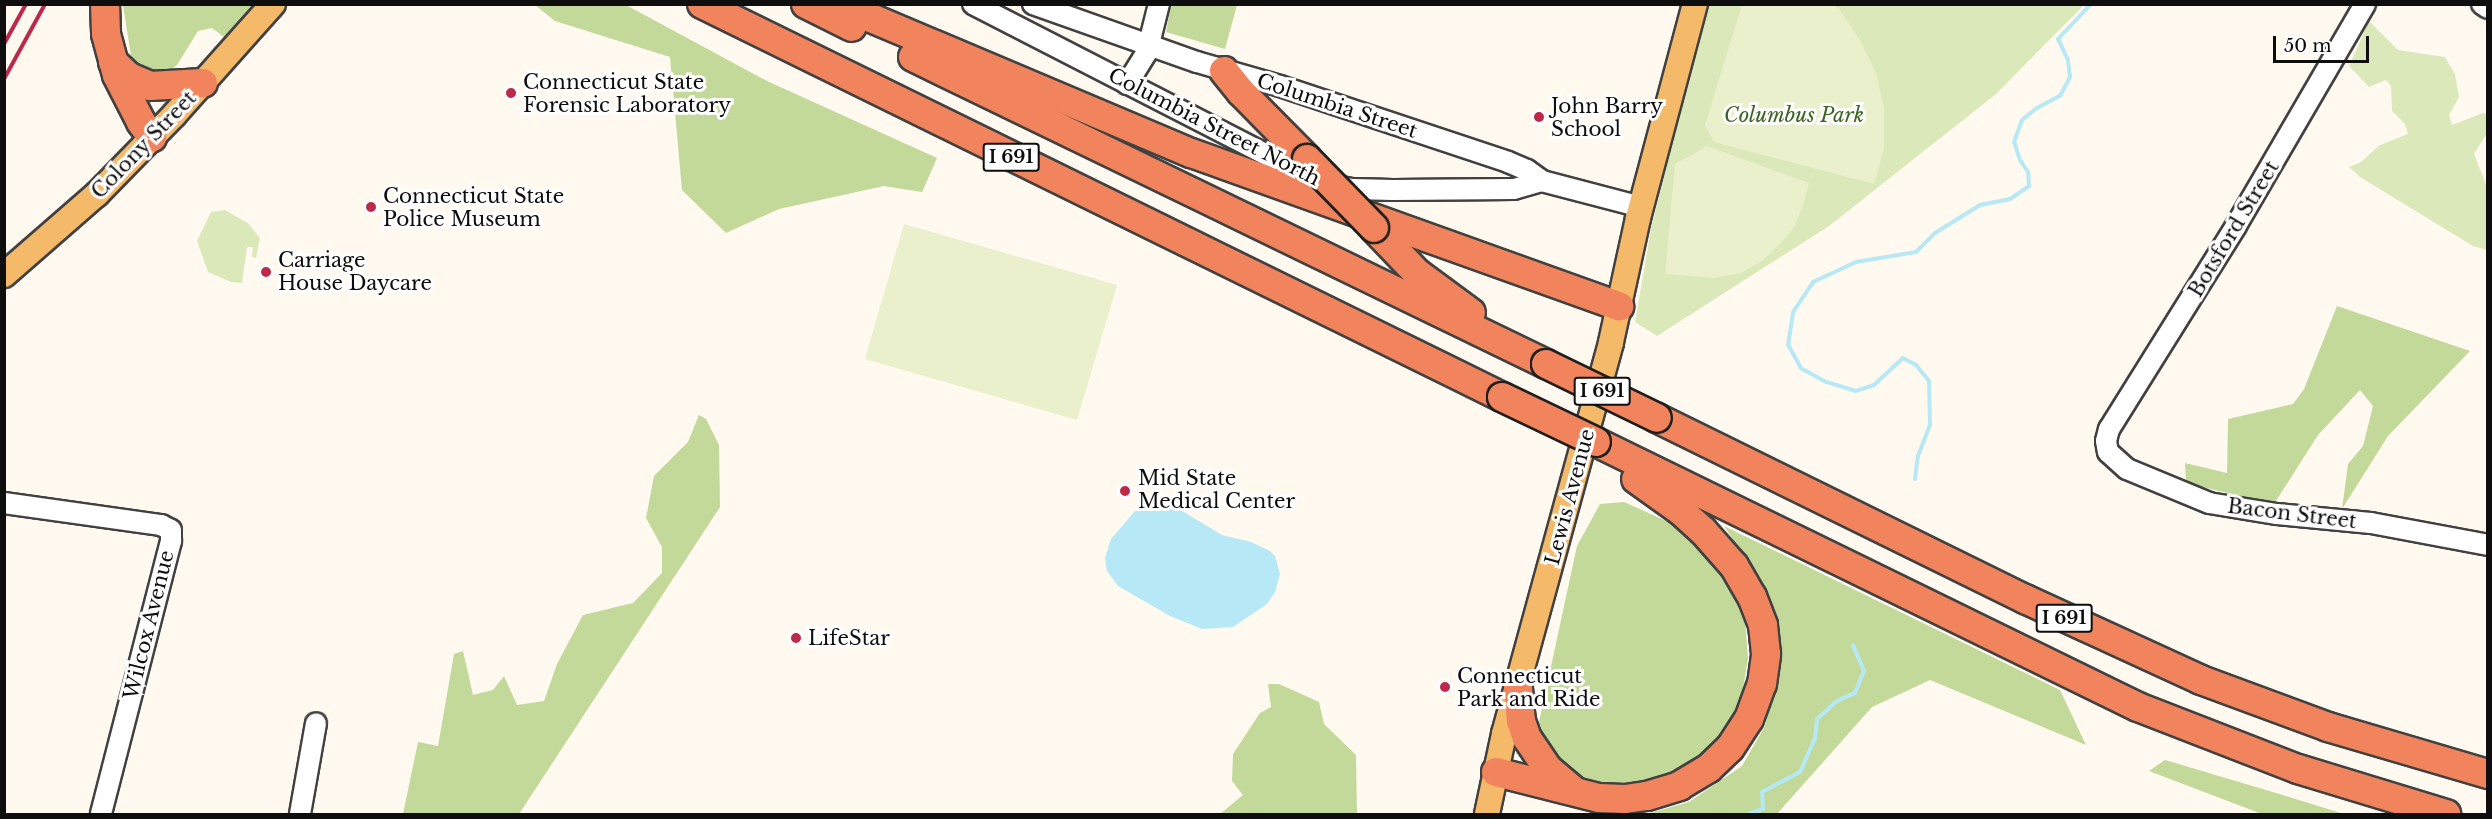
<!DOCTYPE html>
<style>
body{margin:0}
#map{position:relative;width:2492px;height:819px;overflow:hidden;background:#fff9f0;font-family:"Libre Baskerville",serif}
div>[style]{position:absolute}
.green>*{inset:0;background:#dbe9ba}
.forest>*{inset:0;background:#c2d99a}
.pitch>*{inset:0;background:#eaf0cc}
.water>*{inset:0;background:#b6e9f5}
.stream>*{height:4px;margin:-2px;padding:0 2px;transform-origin:2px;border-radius:2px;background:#b6e9f5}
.roads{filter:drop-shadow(2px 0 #414141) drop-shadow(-2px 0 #414141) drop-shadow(0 2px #414141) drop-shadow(0 -2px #414141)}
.minor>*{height:20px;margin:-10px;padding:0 10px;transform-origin:10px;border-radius:10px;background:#fff}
.major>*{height:24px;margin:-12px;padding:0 12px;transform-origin:12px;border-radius:12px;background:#f5b96a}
.highway>*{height:28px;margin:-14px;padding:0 14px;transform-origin:14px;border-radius:14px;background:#f1845c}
.rail>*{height:4px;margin:-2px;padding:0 2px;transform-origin:2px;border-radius:2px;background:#bc294b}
.bridges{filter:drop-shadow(2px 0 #1f1f1f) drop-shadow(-2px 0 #1f1f1f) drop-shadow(0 2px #1f1f1f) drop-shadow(0 -2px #1f1f1f)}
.highway-bridge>*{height:28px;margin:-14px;padding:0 14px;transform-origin:14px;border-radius:14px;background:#f1845c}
.dots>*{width:16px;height:16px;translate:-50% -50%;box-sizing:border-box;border:3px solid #fff;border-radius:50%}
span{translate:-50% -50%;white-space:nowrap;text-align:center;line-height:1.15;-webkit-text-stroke:6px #fff;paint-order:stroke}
.shield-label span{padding:2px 4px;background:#fff;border:2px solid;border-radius:4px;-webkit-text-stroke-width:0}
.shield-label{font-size:18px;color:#0e0e0e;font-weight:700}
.poi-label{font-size:20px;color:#0e0e0e}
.left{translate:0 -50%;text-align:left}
.street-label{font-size:20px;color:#0e0e0e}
.park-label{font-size:20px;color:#3b6520;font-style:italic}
.frame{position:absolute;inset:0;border:6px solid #0e0e0e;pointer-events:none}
.scale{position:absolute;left:2273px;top:36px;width:96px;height:27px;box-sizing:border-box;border:3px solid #0e0e0e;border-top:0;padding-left:8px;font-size:18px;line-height:21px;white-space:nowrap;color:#0e0e0e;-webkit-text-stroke:4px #fff;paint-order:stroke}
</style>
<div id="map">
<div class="green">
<i style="clip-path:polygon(1707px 5px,2084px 5px,1996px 94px,1829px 226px,1657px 336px,1635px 322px,1651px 229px)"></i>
<i style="clip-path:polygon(2369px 21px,2398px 50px,2445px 57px,2455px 74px,2459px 97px,2449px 115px,2452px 125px,2483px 113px,2487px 115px,2487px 133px,2474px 154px,2487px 187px,2487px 250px,2473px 246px,2360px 177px,2349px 167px,2361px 162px,2380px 145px,2408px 134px,2405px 124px,2392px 111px,2391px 86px,2386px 80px,2369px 87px,2349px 66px)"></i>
<i style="clip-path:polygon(225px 210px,249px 224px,260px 238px,256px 258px,252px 257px,253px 247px,247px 247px,242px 283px,231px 282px,208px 272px,197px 241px,211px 212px)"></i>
</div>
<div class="forest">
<i style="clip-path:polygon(123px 5px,260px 5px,224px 46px,224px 37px,212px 28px,198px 31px,177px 65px,161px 77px,143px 72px,132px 62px)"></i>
<i style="clip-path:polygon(535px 5px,626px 5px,767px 81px,937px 158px,922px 192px,884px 186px,779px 209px,726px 233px,682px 190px,670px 57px,555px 21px)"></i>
<i style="clip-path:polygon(1171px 5px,1237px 5px,1225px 49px,1166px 32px)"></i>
<i style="clip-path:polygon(2337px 306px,2470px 351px,2388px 436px,2342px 509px,2348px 464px,2363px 446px,2373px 406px,2360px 390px,2318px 435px,2274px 504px,2186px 483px,2185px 463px,2227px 473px,2228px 419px,2293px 404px,2304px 389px)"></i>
<i style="clip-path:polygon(699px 415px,706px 419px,719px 445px,720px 507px,519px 814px,403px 814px,418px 742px,438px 746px,454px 654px,463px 651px,473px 695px,493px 690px,504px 676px,517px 705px,544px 701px,557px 664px,583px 615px,633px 603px,662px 573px,662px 547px,646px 518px,654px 476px,688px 442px)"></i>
<i style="clip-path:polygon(1624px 502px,1673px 524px,1710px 557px,1734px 589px,1745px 621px,1748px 658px,1742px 695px,1727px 727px,1702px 756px,1663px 777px,1633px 785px,1597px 784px,1570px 773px,1540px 741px,1539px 722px,1577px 546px,1600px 504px)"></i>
<i style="clip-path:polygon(1724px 526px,2060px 690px,2086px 745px,1930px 680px,1872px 707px,1777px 814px,1647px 814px,1689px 802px,1742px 766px,1765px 726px,1779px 668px,1779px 628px,1755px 573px)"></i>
<i style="clip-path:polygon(1268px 684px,1279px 684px,1319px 702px,1324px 724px,1356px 755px,1357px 814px,1220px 814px,1243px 795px,1232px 781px,1233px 754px,1260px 713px,1271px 707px)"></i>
<i style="clip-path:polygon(2165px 760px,2276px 793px,2344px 814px,2262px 814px,2149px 771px)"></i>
</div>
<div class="pitch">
<i style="clip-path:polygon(1742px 5px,1833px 5px,1839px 9px,1861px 42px,1876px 73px,1884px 108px,1884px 148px,1874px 184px,1714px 142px,1705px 125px)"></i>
<i style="clip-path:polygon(1707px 146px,1809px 183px,1802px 208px,1794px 227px,1779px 245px,1762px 261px,1741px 273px,1713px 278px,1665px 274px,1675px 164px)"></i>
<i style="clip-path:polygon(904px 224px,1117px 285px,1077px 420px,865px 359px)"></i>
</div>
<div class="water">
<i style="clip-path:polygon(1169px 503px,1222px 535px,1251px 542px,1270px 551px,1275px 556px,1280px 574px,1275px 592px,1267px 604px,1233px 627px,1202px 629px,1170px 616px,1118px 586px,1107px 571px,1105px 558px,1111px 539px,1134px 512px,1146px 504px)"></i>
</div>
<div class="stream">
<i style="left:1915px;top:479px;width:23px;rotate:-83deg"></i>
<i style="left:1918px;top:456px;width:33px;rotate:-69deg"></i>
<i style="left:1930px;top:425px;width:44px;rotate:-91.3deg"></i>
<i style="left:1929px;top:381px;width:21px;rotate:-129deg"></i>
<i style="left:1916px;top:365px;width:15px;rotate:-152deg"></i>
<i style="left:1903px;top:358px;width:40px;rotate:137deg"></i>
<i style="left:1874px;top:385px;width:19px;rotate:162deg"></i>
<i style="left:1856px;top:391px;width:31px;rotate:-163deg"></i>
<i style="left:1826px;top:382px;width:29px;rotate:-151deg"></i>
<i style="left:1801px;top:368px;width:26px;rotate:-119deg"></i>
<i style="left:1788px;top:345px;width:33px;rotate:-81deg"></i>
<i style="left:1793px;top:312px;width:36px;rotate:-56deg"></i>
<i style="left:1813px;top:282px;width:47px;rotate:-24.9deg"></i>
<i style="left:1856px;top:262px;width:61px;rotate:-9.5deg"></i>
<i style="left:1916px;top:252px;width:27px;rotate:-45deg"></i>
<i style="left:1935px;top:233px;width:53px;rotate:-31.9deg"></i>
<i style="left:1980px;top:205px;width:31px;rotate:-11deg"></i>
<i style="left:2010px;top:199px;width:23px;rotate:-34deg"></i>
<i style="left:2029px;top:186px;width:14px;rotate:-94deg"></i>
<i style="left:2028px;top:172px;width:14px;rotate:-124deg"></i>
<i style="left:2020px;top:160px;width:19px;rotate:-108deg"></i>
<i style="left:2014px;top:142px;width:23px;rotate:-70deg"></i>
<i style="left:2022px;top:120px;width:19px;rotate:-39deg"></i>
<i style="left:2037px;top:108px;width:26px;rotate:-28deg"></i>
<i style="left:2060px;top:96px;width:21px;rotate:-62deg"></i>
<i style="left:2070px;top:77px;width:17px;rotate:-97deg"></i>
<i style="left:2068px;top:60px;width:23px;rotate:-115deg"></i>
<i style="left:2058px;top:39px;width:48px;rotate:-46.7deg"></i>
<i style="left:1749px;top:814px;width:15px;rotate:-20deg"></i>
<i style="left:1763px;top:809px;width:17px;rotate:-93deg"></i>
<i style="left:1762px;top:792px;width:43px;rotate:-27.8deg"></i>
<i style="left:1800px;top:772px;width:36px;rotate:-66deg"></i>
<i style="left:1815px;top:739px;width:20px;rotate:-84deg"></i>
<i style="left:1817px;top:719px;width:27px;rotate:-42deg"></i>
<i style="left:1837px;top:701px;width:20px;rotate:-24deg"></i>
<i style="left:1855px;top:693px;width:24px;rotate:-68deg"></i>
<i style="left:1864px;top:671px;width:28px;rotate:-113deg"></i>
</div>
<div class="roads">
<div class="minor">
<i style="left:973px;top:4px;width:391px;rotate:27.2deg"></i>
<i style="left:1321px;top:183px;width:33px;rotate:11deg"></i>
<i style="left:1353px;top:189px;width:40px;rotate:1.4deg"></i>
<i style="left:1393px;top:190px;width:121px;rotate:-0.5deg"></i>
<i style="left:1514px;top:189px;width:29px;rotate:-16deg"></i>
<i style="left:1033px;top:4px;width:174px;rotate:19.5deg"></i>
<i style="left:1197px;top:62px;width:86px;rotate:16.1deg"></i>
<i style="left:1280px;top:86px;width:240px;rotate:18.4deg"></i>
<i style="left:1508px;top:162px;width:21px;rotate:23deg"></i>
<i style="left:1527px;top:170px;width:19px;rotate:36deg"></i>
<i style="left:1542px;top:181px;width:102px;rotate:14.7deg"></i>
<i style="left:2365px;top:4px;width:257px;rotate:120.2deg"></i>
<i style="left:2236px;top:226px;width:239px;rotate:122deg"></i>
<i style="left:2109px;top:429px;width:12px;rotate:104deg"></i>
<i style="left:2106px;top:441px;width:11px;rotate:80deg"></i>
<i style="left:2108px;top:452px;width:25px;rotate:42deg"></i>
<i style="left:2127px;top:469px;width:89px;rotate:22.5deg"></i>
<i style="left:2209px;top:503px;width:69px;rotate:9.2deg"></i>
<i style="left:2277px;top:514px;width:94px;rotate:5.5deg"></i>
<i style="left:2371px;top:523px;width:119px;rotate:10.6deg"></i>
<i style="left:2482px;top:4px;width:7px;rotate:34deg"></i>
<i style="left:1127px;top:84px;width:38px;rotate:-58deg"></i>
<i style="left:1147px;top:52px;width:49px;rotate:-76deg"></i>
<i style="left:4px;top:503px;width:159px;rotate:8deg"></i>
<i style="left:161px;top:525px;width:11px;rotate:27deg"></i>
<i style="left:171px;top:530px;width:11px;rotate:90deg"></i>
<i style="left:171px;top:541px;width:282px;rotate:104.4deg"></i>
<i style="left:300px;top:814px;width:92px;rotate:-80deg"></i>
</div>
<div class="major">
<i style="left:4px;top:275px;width:123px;rotate:-41.1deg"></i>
<i style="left:97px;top:194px;width:110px;rotate:-45.7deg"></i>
<i style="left:174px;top:115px;width:149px;rotate:-48.3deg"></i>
<i style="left:1487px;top:814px;width:82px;rotate:-78deg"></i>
<i style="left:1504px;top:734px;width:406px;rotate:-74.7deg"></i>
<i style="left:1611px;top:342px;width:127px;rotate:-77.7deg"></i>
<i style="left:1638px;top:218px;width:221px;rotate:-75.1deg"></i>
</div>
<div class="highway">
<i style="left:105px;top:4px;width:30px;rotate:88deg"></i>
<i style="left:106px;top:34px;width:42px;rotate:75deg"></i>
<i style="left:117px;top:75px;width:53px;rotate:62.9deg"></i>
<i style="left:141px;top:122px;width:19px;rotate:54deg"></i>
<i style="left:702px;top:4px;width:891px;rotate:26.16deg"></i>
<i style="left:806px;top:4px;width:51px;rotate:26.6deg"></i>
<i style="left:838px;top:4px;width:383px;rotate:22.9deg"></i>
<i style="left:1191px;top:153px;width:455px;rotate:19.7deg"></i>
<i style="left:913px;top:57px;width:704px;rotate:25.87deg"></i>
<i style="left:113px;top:62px;width:22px;rotate:43deg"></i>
<i style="left:129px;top:77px;width:23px;rotate:23deg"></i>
<i style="left:150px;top:86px;width:53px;rotate:-3.2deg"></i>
<i style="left:1224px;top:71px;width:27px;rotate:51deg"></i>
<i style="left:1241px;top:92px;width:94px;rotate:45.4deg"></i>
<i style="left:1374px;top:228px;width:62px;rotate:46.3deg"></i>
<i style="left:1417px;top:273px;width:67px;rotate:36.5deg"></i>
<i style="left:1657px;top:418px;width:410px;rotate:26.2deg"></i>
<i style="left:2025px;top:599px;width:194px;rotate:24.7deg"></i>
<i style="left:2201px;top:680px;width:135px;rotate:20.3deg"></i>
<i style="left:2328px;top:727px;width:167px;rotate:16.4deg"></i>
<i style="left:1596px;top:442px;width:603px;rotate:26.06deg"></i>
<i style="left:2138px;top:707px;width:172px;rotate:21.2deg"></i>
<i style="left:2298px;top:769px;width:155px;rotate:16.9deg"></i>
<i style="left:1518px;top:688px;width:33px;rotate:85deg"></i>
<i style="left:1521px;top:721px;width:18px;rotate:71deg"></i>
<i style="left:1527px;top:738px;width:37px;rotate:56deg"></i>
<i style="left:1548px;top:769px;width:31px;rotate:40deg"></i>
<i style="left:1496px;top:772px;width:106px;rotate:14.2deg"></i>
<i style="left:1599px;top:798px;width:26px;rotate:2deg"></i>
<i style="left:1625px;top:799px;width:22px;rotate:-8deg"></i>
<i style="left:1647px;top:796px;width:34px;rotate:-17deg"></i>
<i style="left:1679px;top:786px;width:35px;rotate:-31deg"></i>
<i style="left:1709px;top:768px;width:29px;rotate:-44deg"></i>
<i style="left:1730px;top:748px;width:35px;rotate:-57deg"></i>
<i style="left:1749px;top:719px;width:37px;rotate:-70deg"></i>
<i style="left:1762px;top:684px;width:30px;rotate:-82deg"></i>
<i style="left:1766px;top:654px;width:29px;rotate:-96deg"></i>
<i style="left:1763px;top:625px;width:30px;rotate:-111deg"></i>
<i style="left:1752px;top:597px;width:36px;rotate:-120deg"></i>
<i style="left:1734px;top:566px;width:47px;rotate:-131.5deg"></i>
<i style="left:1703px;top:531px;width:30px;rotate:-138deg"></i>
<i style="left:1681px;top:511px;width:55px;rotate:-144.6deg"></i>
</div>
</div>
<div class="rail">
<i style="left:4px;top:44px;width:46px;rotate:-61.2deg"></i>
<i style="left:4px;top:79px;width:85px;rotate:-61.3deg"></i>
</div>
<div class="bridges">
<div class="highway-bridge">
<i style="left:1307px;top:159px;width:96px;rotate:45.8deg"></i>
<i style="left:1546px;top:364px;width:123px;rotate:25.9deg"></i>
<i style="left:1502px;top:397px;width:104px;rotate:25.6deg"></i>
</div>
</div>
<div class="dots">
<i style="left:511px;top:93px;background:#bc294b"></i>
<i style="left:1539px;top:117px;background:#bc294b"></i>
<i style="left:371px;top:207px;background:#bc294b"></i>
<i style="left:266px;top:272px;background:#bc294b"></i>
<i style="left:1125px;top:491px;background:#bc294b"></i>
<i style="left:796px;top:638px;background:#bc294b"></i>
<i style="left:1445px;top:687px;background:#bc294b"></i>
</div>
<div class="shield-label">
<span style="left:1011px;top:157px">I 691</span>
<span style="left:1602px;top:391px">I 691</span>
<span style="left:2064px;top:618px">I 691</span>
</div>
<div class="poi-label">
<span class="left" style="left:523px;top:94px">Connecticut State<br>Forensic Laboratory</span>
<span class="left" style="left:1551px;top:118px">John Barry<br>School</span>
<span class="left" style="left:383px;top:208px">Connecticut State<br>Police Museum</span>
<span class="left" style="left:278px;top:272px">Carriage<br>House Daycare</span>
<span class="left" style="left:1138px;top:490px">Mid State<br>Medical Center</span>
<span class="left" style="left:808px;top:638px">LifeStar</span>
<span class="left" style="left:1457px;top:688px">Connecticut<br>Park and Ride</span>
</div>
<div class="street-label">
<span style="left:1337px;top:106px;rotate:18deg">Columbia Street</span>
<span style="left:1214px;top:127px;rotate:27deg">Columbia Street North</span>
<span style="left:144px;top:145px;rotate:-46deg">Colony Street</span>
<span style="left:2234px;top:229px;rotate:-59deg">Botsford Street</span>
<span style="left:1570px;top:497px;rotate:-75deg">Lewis Avenue</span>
<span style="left:2292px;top:514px;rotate:7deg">Bacon Street</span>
<span style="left:149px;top:625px;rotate:-76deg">Wilcox Avenue</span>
</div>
<div class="park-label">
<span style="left:1794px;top:115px">Columbus Park</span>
</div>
<div class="frame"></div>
<div class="scale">50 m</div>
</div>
